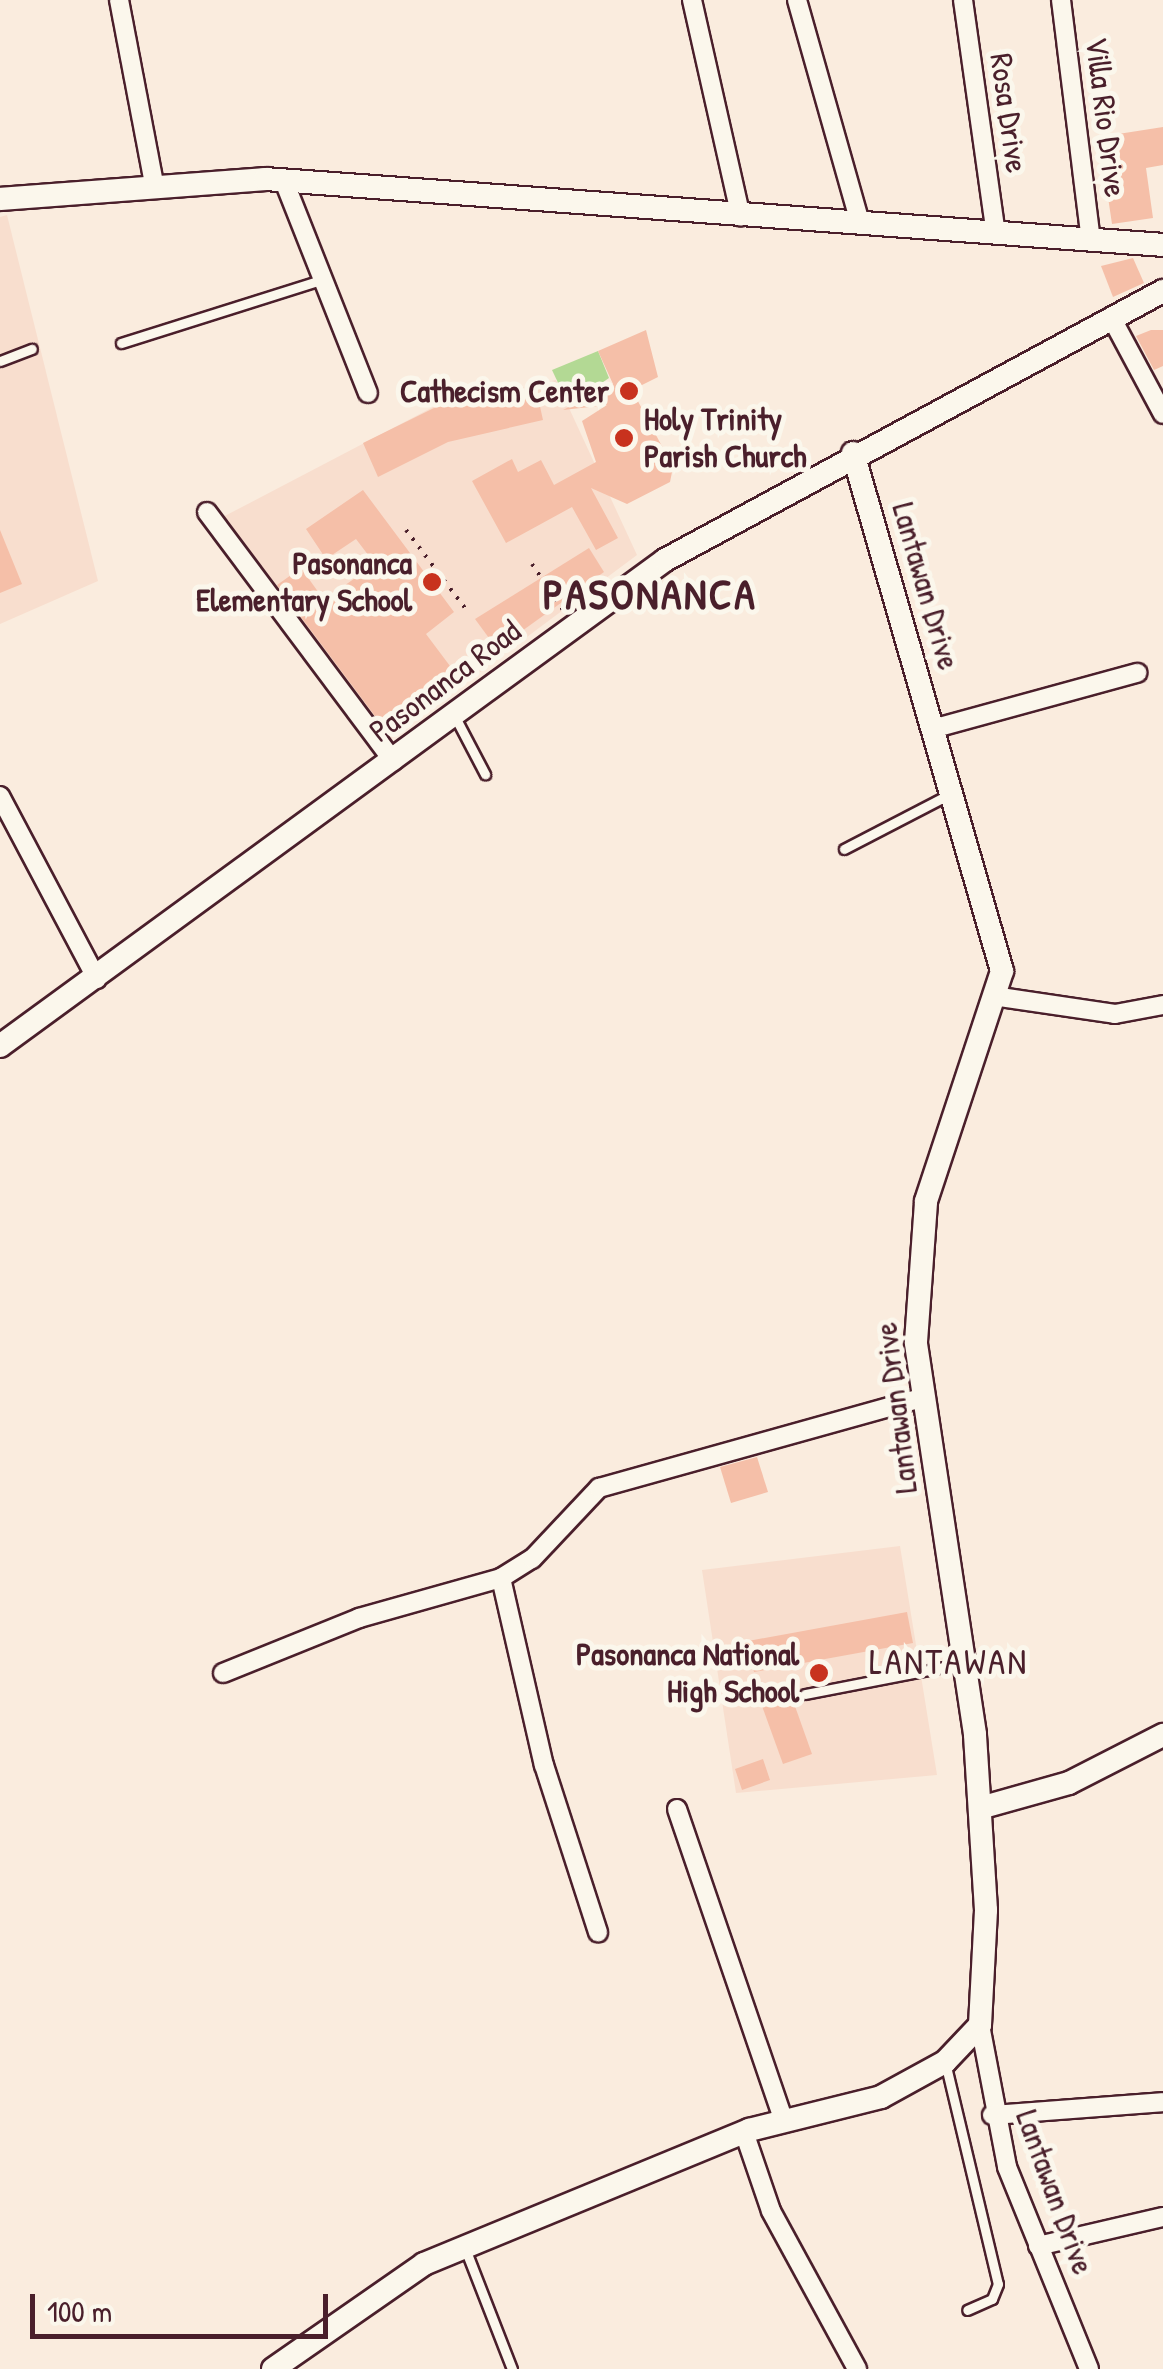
<!DOCTYPE html>
<style>
body{margin:0}
#map{position:relative;width:1163px;height:2369px;overflow:hidden;background:#faecde;font-family:"Patrick Hand",sans-serif}
div>[style]{position:absolute}
.built>*{inset:0;background:#f8dece}
.green>*{inset:0;background:#b3d994}
.building>*{inset:0;background:#f5bfa8}
.path>*{height:4px;margin-top:-2px;transform-origin:0;background:repeating-linear-gradient(90deg,#4a1f2b 0 2.5px,transparent 0 10.5px)}
.roads{filter:drop-shadow(2px 0 #4a1f2b) drop-shadow(-2px 0 #4a1f2b) drop-shadow(0 2px #4a1f2b) drop-shadow(0 -2px #4a1f2b)}
.service>*{height:9px;margin:-4.5px;padding:0 4.5px;transform-origin:4.5px;border-radius:4.5px;background:#fbf7ec}
.minor>*{height:18px;margin:-9px;padding:0 9px;transform-origin:9px;border-radius:9px;background:#fbf7ec}
.tertiary>*{height:22px;margin:-11px;padding:0 11px;transform-origin:11px;border-radius:11px;background:#fbf7ec}
.dots>*{width:28px;height:28px;translate:-50% -50%;box-sizing:border-box;border:5px solid #fbf7ec;border-radius:50%}
span{translate:-50% -50%;white-space:nowrap;text-align:center;line-height:1.15;-webkit-text-stroke:10px #fbf7ec;paint-order:stroke}
.street-label{font-size:32px;color:#4a1f2b}
.poi-label{font-size:32px;color:#4a1f2b;font-weight:700}
.right{translate:-100% -50%;text-align:right}
.left{translate:0 -50%;text-align:left}
.neighbourhood-label{font-size:35px;color:#4a1f2b;letter-spacing:2.5px}
.district-label{font-size:42px;color:#4a1f2b;font-weight:700;letter-spacing:2.5px}
.scale{position:absolute;left:30px;top:2294px;width:298px;height:45px;box-sizing:border-box;border:5px solid #4a1f2b;border-top:0;padding-left:12px;font-size:30px;line-height:35px;white-space:nowrap;color:#4a1f2b;-webkit-text-stroke:8px #fbf7ec;paint-order:stroke}
</style>
<div id="map">
<div class="built">
<i style="clip-path:polygon(7px 215px,98px 581px,0 624px,0 217px)"></i>
<i style="clip-path:polygon(556px 380px,637px 555px,382px 745px,219px 519px,435px 406px)"></i>
<i style="clip-path:polygon(900px 1546px,937px 1775px,736px 1793px,702px 1570px)"></i>
</div>
<div class="green">
<i style="clip-path:polygon(598px 351px,609px 378px,569px 406px,552px 370px)"></i>
</div>
<div class="building">
<i style="clip-path:polygon(1163px 127px,1163px 165px,1146px 168px,1153px 218px,1112px 224px,1099px 137px)"></i>
<i style="clip-path:polygon(1133px 258px,1144px 283px,1113px 297px,1101px 266px)"></i>
<i style="clip-path:polygon(646px 330px,658px 377px,632px 390px,673px 467px,670px 482px,627px 504px,591px 488px,618px 538px,596px 550px,572px 507px,506px 543px,472px 481px,512px 459px,518px 472px,541px 460px,554px 485px,596px 462px,582px 421px,607px 405px,563px 410px,613px 384px,598px 351px)"></i>
<i style="clip-path:polygon(1151px 330px,1163px 330px,1163px 366px,1154px 370px,1136px 336px)"></i>
<i style="clip-path:polygon(512px 391px,539px 402px,543px 420px,448px 442px,378px 477px,363px 443px,434px 408px)"></i>
<i style="clip-path:polygon(363px 490px,454px 612px,426px 634px,462px 682px,390px 736px,277px 585px,301px 568px,324px 600px,375px 564px,356px 539px,326px 559px,306px 529px)"></i>
<i style="clip-path:polygon(0 530px,22px 584px,0 593px)"></i>
<i style="clip-path:polygon(589px 548px,604px 572px,497px 649px,475px 619px)"></i>
<i style="clip-path:polygon(757px 1457px,768px 1492px,731px 1503px,720px 1467px)"></i>
<i style="clip-path:polygon(907px 1612px,913px 1643px,754px 1672px,748px 1641px)"></i>
<i style="clip-path:polygon(791px 1695px,812px 1754px,783px 1764px,762px 1706px)"></i>
<i style="clip-path:polygon(763px 1759px,770px 1780px,742px 1790px,735px 1769px)"></i>
</div>
<div class="path">
<i style="left:406px;top:530px;width:103px;rotate:52.9deg"></i>
<i style="left:532px;top:564px;width:55px;rotate:56deg"></i>
</div>
<div class="roads">
<div class="service">
<i style="left:121px;top:343px;width:210px;rotate:-17.5deg"></i>
<i style="left:0;top:361px;width:34px;rotate:-21deg"></i>
<i style="left:454px;top:715px;width:67px;rotate:62.3deg"></i>
<i style="left:844px;top:849px;width:117px;rotate:-27.4deg"></i>
<i style="left:805px;top:1694px;width:162px;rotate:-11deg"></i>
<i style="left:945px;top:2062px;width:228px;rotate:76.6deg"></i>
<i style="left:998px;top:2284px;width:16px;rotate:112deg"></i>
<i style="left:992px;top:2299px;width:27px;rotate:156deg"></i>
<i style="left:466px;top:2251px;width:127px;rotate:68.7deg"></i>
</div>
<div class="minor">
<i style="left:119px;top:0;width:186px;rotate:79.2deg"></i>
<i style="left:692px;top:0;width:222px;rotate:77.3deg"></i>
<i style="left:797px;top:0;width:231px;rotate:74.2deg"></i>
<i style="left:963px;top:0;width:236px;rotate:82deg"></i>
<i style="left:1061px;top:0;width:243px;rotate:82.9deg"></i>
<i style="left:284px;top:181px;width:228px;rotate:68.4deg"></i>
<i style="left:1111px;top:317px;width:110px;rotate:61.8deg"></i>
<i style="left:207px;top:512px;width:311px;rotate:53.2deg"></i>
<i style="left:932px;top:729px;width:213px;rotate:-15.3deg"></i>
<i style="left:0;top:796px;width:207px;rotate:62.1deg"></i>
<i style="left:1000px;top:997px;width:116px;rotate:8.4deg"></i>
<i style="left:1115px;top:1014px;width:49px;rotate:-10.6deg"></i>
<i style="left:501px;top:1578px;width:192px;rotate:77.1deg"></i>
<i style="left:544px;top:1765px;width:176px;rotate:72.1deg"></i>
<i style="left:223px;top:1673px;width:147px;rotate:-22deg"></i>
<i style="left:359px;top:1618px;width:148px;rotate:-15.7deg"></i>
<i style="left:501px;top:1578px;width:36px;rotate:-32deg"></i>
<i style="left:532px;top:1559px;width:98px;rotate:-46.7deg"></i>
<i style="left:599px;top:1488px;width:335px;rotate:-15.6deg"></i>
<i style="left:677px;top:1809px;width:330px;rotate:71.1deg"></i>
<i style="left:980px;top:2025px;width:145px;rotate:79.2deg"></i>
<i style="left:1007px;top:2167px;width:218px;rotate:67.9deg"></i>
<i style="left:992px;top:2115px;width:171px;rotate:-4.3deg"></i>
<i style="left:744px;top:2132px;width:83px;rotate:71.1deg"></i>
<i style="left:771px;top:2211px;width:180px;rotate:61.4deg"></i>
<i style="left:1038px;top:2246px;width:128px;rotate:-13.1deg"></i>
</div>
<div class="tertiary">
<i style="left:0;top:199px;width:266px;rotate:-4.3deg"></i>
<i style="left:265px;top:179px;width:900px;rotate:4.2deg"></i>
<i style="left:0;top:1046px;width:824px;rotate:-36.16deg"></i>
<i style="left:665px;top:560px;width:566px;rotate:-28.38deg"></i>
<i style="left:980px;top:1808px;width:92px;rotate:-15.7deg"></i>
<i style="left:1069px;top:1783px;width:106px;rotate:-27.1deg"></i>
<i style="left:273px;top:2369px;width:184px;rotate:-34.8deg"></i>
<i style="left:424px;top:2264px;width:352px;rotate:-22.4deg"></i>
<i style="left:749px;top:2130px;width:136px;rotate:-14deg"></i>
<i style="left:881px;top:2097px;width:73px;rotate:-28.7deg"></i>
<i style="left:945px;top:2062px;width:51px;rotate:-46.6deg"></i>
<i style="left:980px;top:2025px;width:115px;rotate:-87deg"></i>
<i style="left:986px;top:1910px;width:176px;rotate:-93.6deg"></i>
<i style="left:975px;top:1734px;width:396px;rotate:-98.6deg"></i>
<i style="left:916px;top:1342px;width:141px;rotate:-85.9deg"></i>
<i style="left:926px;top:1201px;width:242px;rotate:-71.7deg"></i>
<i style="left:1002px;top:971px;width:539px;rotate:-106.05deg"></i>
</div>
</div>
<div class="dots">
<i style="left:629px;top:391px;background:#c8321e"></i>
<i style="left:624px;top:438px;background:#c8321e"></i>
<i style="left:432px;top:582px;background:#c8321e"></i>
<i style="left:819px;top:1673px;background:#c8321e"></i>
</div>
<div class="street-label">
<span style="left:1009px;top:113px;rotate:82deg">Rosa Drive</span>
<span style="left:1106px;top:117px;rotate:83deg">Villa Rio Drive</span>
<span style="left:926px;top:586px;rotate:74deg">Lantawan Drive</span>
<span style="left:445px;top:681px;rotate:-37deg">Pasonanca Road</span>
<span style="left:896px;top:1408px;rotate:-97deg">Lantawan Drive</span>
<span style="left:1055px;top:2192px;rotate:70deg">Lantawan Drive</span>
</div>
<div class="poi-label">
<span class="right" style="left:609px;top:391px">Cathecism Center</span>
<span class="left" style="left:644px;top:438px">Holy Trinity<br>Parish Church</span>
<span class="right" style="left:412px;top:582px">Pasonanca<br>Elementary School</span>
<span class="right" style="left:799px;top:1673px">Pasonanca National<br>High School</span>
</div>
<div class="neighbourhood-label">
<span style="left:949px;top:1662px">LANTAWAN</span>
</div>
<div class="district-label">
<span style="left:650px;top:594px">PASONANCA</span>
</div>
<div class="scale">100 m</div>
</div>
